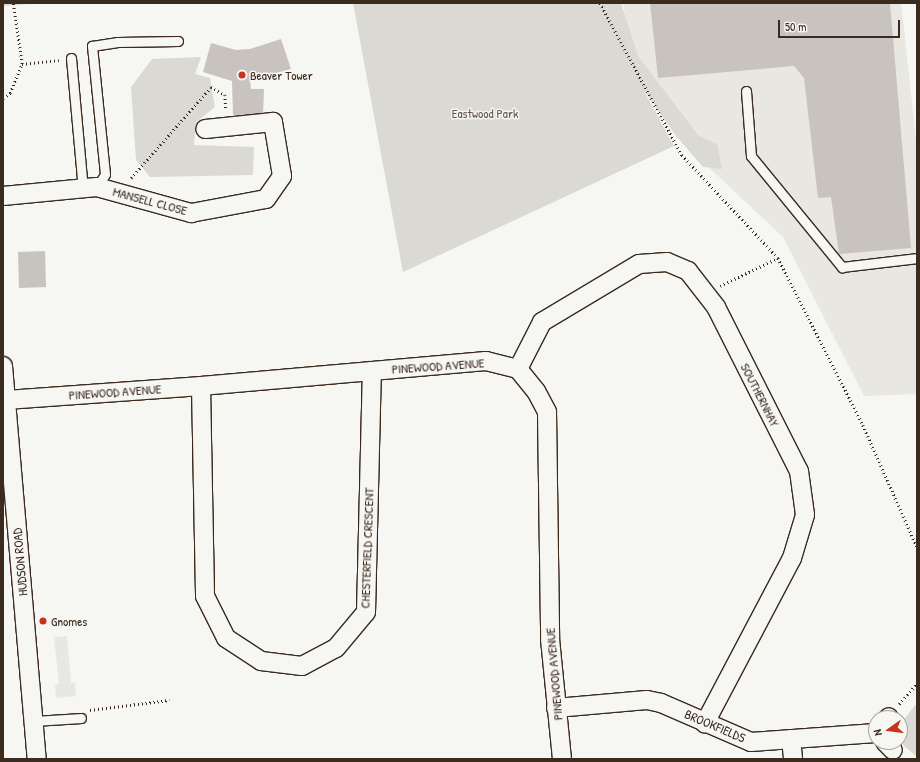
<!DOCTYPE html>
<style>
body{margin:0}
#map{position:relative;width:920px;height:762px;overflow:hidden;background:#f6f6f2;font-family:"Patrick Hand",sans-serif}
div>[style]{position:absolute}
.built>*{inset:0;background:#e8e7e2}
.green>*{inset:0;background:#dad9d3}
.building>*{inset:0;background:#c8c3be}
.path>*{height:2.5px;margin-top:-1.25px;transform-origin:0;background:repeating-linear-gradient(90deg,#3b2a1e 0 1px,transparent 0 4px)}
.roads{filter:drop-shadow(1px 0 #3b2a1e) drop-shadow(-1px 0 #3b2a1e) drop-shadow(0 1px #3b2a1e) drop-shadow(0 -1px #3b2a1e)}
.service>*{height:9px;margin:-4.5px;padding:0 4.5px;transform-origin:4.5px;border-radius:4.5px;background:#f6f6f2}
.minor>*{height:18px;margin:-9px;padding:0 9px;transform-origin:9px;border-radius:9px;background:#f6f6f2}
.dots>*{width:11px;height:11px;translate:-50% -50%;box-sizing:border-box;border:2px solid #f6f6f2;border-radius:50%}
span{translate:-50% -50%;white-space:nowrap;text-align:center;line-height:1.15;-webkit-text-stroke:3px #f6f6f2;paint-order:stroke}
.poi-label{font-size:13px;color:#3b2a1e}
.left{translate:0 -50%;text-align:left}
.park-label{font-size:13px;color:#63564b}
.street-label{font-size:13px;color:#3b2a1e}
.frame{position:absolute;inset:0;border:4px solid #3b2a1e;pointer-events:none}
.north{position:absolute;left:868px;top:710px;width:40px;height:40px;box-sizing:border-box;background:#f6f6f2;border:1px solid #aba49d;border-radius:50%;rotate:256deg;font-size:11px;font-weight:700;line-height:16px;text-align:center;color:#3b2a1e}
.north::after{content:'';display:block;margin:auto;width:14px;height:18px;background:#c8321e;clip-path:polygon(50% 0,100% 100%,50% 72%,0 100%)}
.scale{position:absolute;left:778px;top:20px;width:122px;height:18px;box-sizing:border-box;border:2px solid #3b2a1e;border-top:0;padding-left:5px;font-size:12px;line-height:14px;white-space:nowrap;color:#3b2a1e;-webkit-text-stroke:3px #f6f6f2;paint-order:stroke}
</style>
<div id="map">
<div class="built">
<i style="clip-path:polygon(623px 3px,901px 3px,917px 148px,917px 394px,864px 396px,783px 237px,700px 159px,631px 60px)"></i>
<i style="clip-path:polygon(67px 636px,71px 683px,75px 683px,76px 696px,56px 698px,55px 685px,59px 684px,54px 637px)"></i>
</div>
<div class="green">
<i style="clip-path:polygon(3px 3px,43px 3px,3px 6px)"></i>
<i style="clip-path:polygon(353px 3px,621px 3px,638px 56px,698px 135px,717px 144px,722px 169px,703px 167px,676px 136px,643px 89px,674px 146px,403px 272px)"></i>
<i style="clip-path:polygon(201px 57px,195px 74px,210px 78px,215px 107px,196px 122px,194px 145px,254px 147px,253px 175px,150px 177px,136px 160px,131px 87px,152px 59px)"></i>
<i style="clip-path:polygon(917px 703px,917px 757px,900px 742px,900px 724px)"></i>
</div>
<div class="building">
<i style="clip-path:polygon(650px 3px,890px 3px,911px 248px,839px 254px,831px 197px,818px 198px,804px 78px,794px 66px,658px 78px)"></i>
<i style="clip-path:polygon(281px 39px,291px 69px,250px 80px,251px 89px,264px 89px,263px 114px,233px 115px,232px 81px,203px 72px,211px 43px,236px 50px,250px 49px)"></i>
<i style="clip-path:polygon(45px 251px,46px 287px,19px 288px,18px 252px)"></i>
</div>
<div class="path">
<i style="left:600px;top:3px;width:173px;rotate:61.7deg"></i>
<i style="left:682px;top:155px;width:141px;rotate:47deg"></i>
<i style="left:778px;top:258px;width:187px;rotate:63deg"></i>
<i style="left:863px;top:425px;width:133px;rotate:66.1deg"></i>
<i style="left:22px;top:64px;width:37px;rotate:-6deg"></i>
<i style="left:3px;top:98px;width:9px;rotate:-36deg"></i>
<i style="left:10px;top:93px;width:31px;rotate:-68deg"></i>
<i style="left:22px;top:64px;width:62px;rotate:-98.4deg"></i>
<i style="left:131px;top:178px;width:121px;rotate:-48.7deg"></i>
<i style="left:211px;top:87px;width:16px;rotate:30deg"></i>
<i style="left:225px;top:95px;width:15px;rotate:86deg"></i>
<i style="left:720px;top:286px;width:64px;rotate:-25.8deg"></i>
<i style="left:899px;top:704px;width:28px;rotate:-49deg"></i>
<i style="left:90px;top:710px;width:80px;rotate:-7.2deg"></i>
</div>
<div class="roads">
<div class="service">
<i style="left:71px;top:58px;width:132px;rotate:84.8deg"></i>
<i style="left:746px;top:91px;width:65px;rotate:85.6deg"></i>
<i style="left:751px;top:156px;width:144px;rotate:50.7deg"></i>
<i style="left:842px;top:267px;width:76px;rotate:-6.8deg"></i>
<i style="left:97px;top:187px;width:15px;rotate:-58deg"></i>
<i style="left:105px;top:174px;width:129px;rotate:-95.8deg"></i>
<i style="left:92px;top:46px;width:26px;rotate:-9deg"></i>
<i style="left:118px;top:42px;width:60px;rotate:-1deg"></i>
<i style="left:34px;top:721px;width:47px;rotate:-3.7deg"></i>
</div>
<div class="minor">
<i style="left:3px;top:196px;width:94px;rotate:-5.5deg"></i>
<i style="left:97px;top:187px;width:98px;rotate:15.5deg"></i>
<i style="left:191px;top:213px;width:76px;rotate:-10.6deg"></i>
<i style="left:266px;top:199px;width:28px;rotate:-55deg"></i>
<i style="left:282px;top:176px;width:55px;rotate:-99.5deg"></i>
<i style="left:273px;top:122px;width:68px;rotate:174.1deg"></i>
<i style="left:3px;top:366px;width:394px;rotate:85.1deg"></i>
<i style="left:518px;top:369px;width:53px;rotate:-62.9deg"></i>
<i style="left:542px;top:322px;width:113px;rotate:-30.9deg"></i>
<i style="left:639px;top:264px;width:28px;rotate:-4deg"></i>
<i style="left:667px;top:262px;width:23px;rotate:23deg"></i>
<i style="left:688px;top:271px;width:46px;rotate:52.1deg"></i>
<i style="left:716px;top:307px;width:184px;rotate:63.2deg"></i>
<i style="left:799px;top:471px;width:44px;rotate:82.2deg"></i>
<i style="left:805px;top:515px;width:45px;rotate:106.8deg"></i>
<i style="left:792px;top:558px;width:187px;rotate:117.8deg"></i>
<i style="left:201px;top:386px;width:210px;rotate:88.9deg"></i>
<i style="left:205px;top:596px;width:47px;rotate:63.4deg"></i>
<i style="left:226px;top:638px;width:42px;rotate:33.3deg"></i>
<i style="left:261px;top:661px;width:41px;rotate:7deg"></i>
<i style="left:302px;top:666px;width:38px;rotate:-28deg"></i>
<i style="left:336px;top:648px;width:47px;rotate:-50.2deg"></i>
<i style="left:366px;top:612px;width:241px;rotate:-88.6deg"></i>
<i style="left:6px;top:400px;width:196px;rotate:-4.1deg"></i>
<i style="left:201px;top:386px;width:286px;rotate:-5deg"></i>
<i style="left:486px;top:361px;width:33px;rotate:14deg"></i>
<i style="left:518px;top:369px;width:28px;rotate:51deg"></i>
<i style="left:536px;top:391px;width:24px;rotate:62deg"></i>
<i style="left:547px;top:412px;width:227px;rotate:89.2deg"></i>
<i style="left:550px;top:639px;width:121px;rotate:84.3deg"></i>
<i style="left:556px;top:708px;width:91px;rotate:-5deg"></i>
<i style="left:647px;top:700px;width:14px;rotate:12deg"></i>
<i style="left:661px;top:703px;width:98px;rotate:23.4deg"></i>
<i style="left:751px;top:742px;width:125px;rotate:-4.1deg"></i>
<i style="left:888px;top:718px;width:1px;rotate:-45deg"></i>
<i style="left:791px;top:739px;width:20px;rotate:84deg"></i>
<i style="left:885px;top:742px;width:11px;rotate:45deg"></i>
</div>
</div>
<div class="dots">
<i style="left:242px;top:75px;background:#c8321e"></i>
<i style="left:43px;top:621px;background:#c8321e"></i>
</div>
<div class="poi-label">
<span class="left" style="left:250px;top:75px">Beaver Tower</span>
<span class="left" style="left:51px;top:621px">Gnomes</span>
</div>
<div class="park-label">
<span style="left:485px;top:113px">Eastwood Park</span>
</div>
<div class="street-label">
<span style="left:150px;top:201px;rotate:15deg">MANSELL CLOSE</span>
<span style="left:438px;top:366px;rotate:-4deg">PINEWOOD AVENUE</span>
<span style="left:115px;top:392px;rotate:-4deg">PINEWOOD AVENUE</span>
<span style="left:760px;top:395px;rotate:63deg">SOUTHERNHAY</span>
<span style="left:367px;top:548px;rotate:-88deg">CHESTERFIELD CRESCENT</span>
<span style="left:20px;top:562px;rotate:-95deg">HUDSON ROAD</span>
<span style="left:554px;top:674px;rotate:-95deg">PINEWOOD AVENUE</span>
<span style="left:715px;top:726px;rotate:23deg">BROOKFIELDS</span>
</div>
<div class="frame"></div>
<div class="north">N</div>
<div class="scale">50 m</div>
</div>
